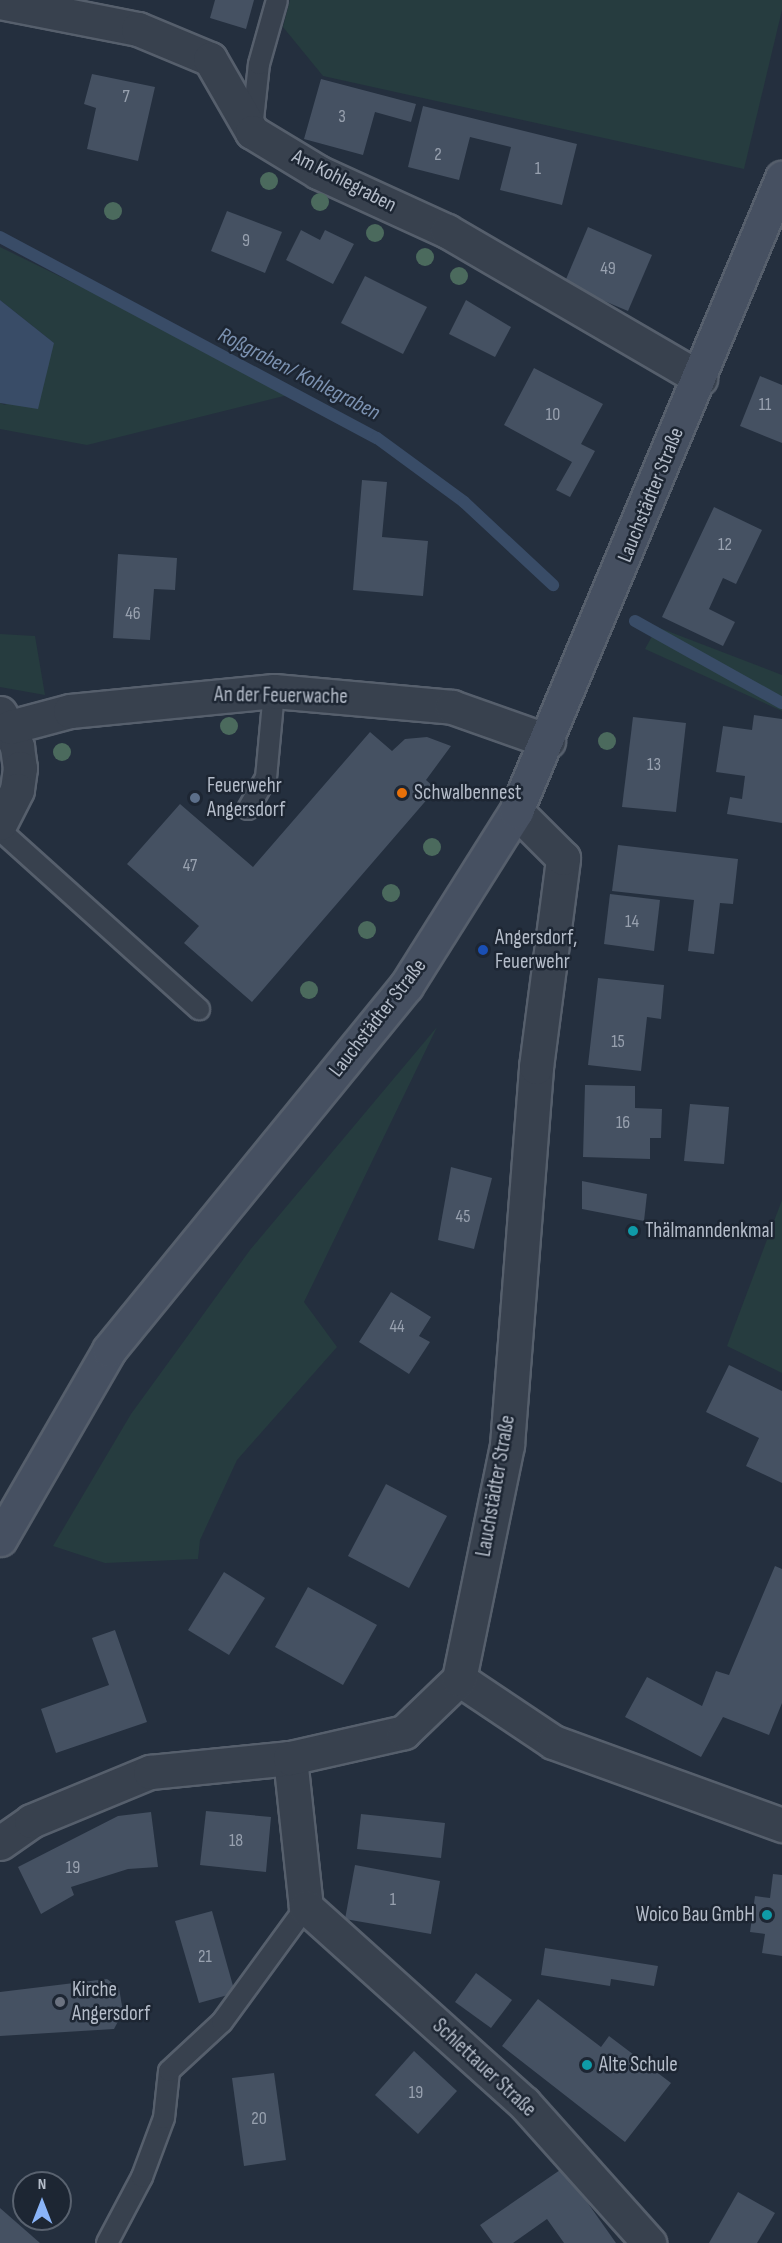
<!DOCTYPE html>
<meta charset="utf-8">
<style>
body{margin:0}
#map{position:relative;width:782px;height:2243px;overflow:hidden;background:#242f3e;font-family:"Sofia Sans Condensed",sans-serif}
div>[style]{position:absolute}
.green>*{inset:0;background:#263c3f}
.water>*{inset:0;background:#394c67}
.stream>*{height:12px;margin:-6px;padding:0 6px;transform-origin:6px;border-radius:6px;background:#394c67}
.building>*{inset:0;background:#455162}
.roads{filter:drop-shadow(2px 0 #565f6c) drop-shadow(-2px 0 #565f6c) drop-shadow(0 2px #565f6c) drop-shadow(0 -2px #565f6c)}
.service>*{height:20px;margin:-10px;padding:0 10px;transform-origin:10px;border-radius:10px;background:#38414e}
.minor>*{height:33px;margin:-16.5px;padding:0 16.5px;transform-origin:16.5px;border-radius:16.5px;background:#38414e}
.secondary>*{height:33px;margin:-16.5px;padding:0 16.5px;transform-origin:16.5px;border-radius:16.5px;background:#465061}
.trees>*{width:18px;height:18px;margin:-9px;border-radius:50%;background:#4b6a5d}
.dots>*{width:16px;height:16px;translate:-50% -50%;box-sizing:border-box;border:3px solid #1d2633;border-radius:50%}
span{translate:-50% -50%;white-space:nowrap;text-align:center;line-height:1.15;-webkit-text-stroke:5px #1d2633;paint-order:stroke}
.number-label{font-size:18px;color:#98a1af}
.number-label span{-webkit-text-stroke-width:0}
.street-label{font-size:21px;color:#b4bcc9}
.poi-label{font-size:21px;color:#b4bcc9}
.left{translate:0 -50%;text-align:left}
.right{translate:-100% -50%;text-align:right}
.water-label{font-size:22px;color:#7c92b1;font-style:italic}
.north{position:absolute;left:12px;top:2171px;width:60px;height:60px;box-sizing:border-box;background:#1d2633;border:2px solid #59626f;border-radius:50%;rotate:0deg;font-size:16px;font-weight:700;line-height:24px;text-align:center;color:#b4bcc9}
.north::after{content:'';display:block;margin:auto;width:21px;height:27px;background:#8ab4f8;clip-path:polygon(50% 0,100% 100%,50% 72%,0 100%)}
</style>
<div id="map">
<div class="green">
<i style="clip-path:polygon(290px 0,782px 0,782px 10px,744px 169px,323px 76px,283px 27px)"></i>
<i style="clip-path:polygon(0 247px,163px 327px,296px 393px,87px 445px,0 429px,0 403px,5px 405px,54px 343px,0 300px)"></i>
<i style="clip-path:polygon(657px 627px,782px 675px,782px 711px,645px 649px)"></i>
<i style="clip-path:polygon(0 634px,35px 636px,45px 695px,0 687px)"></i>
<i style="clip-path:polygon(437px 1027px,304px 1302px,337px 1347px,237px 1460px,200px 1540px,198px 1559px,105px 1563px,53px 1546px,131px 1414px,250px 1250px)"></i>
<i style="clip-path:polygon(782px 1200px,782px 1373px,727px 1346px)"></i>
</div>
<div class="water">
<i style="clip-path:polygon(0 300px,54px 343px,38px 409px,0 403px)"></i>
</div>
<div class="stream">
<i style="left:0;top:237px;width:427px;rotate:28.1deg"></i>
<i style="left:377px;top:438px;width:108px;rotate:36.3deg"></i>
<i style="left:464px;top:502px;width:122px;rotate:43deg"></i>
<i style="left:635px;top:621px;width:168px;rotate:29.2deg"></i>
</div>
<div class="building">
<i style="clip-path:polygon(215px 0,254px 0,246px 29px,210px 18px)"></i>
<i style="clip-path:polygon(92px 74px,155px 87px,138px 161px,87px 149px,96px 108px,84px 104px)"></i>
<i style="clip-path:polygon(321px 79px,416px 104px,411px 122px,375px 112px,363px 155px,304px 139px)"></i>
<i style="clip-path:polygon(423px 106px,577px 144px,562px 205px,500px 190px,511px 147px,470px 137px,459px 180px,408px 167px)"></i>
<i style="clip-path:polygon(227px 211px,282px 232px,265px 273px,211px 251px)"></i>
<i style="clip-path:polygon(588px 227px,652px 255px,628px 311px,564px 284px)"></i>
<i style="clip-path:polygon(301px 230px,320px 240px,325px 230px,354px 244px,333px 284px,286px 260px)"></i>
<i style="clip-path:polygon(365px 276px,427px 307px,403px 354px,341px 323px)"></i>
<i style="clip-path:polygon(466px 300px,511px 327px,495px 357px,449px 334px)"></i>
<i style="clip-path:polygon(534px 368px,603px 404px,581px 444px,595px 451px,570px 497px,556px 490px,572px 462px,504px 425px)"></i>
<i style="clip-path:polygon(760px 376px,782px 385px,782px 443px,740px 426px)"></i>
<i style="clip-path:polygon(362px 480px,387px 482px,382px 537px,428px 541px,423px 596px,353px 590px)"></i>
<i style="clip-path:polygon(714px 507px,762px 530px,736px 584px,723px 578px,709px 609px,735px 622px,723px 646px,662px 617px)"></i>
<i style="clip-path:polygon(118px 554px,177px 558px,175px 590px,154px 589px,150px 640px,113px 638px)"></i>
<i style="clip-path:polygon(754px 715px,782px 719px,782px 823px,727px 814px,730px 797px,742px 799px,745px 776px,716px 772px,723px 726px,752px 730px)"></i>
<i style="clip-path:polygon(633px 717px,686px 723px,676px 812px,622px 807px)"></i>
<i style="clip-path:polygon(370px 732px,392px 751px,405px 739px,427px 737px,451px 746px,426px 780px,436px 789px,252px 1002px,184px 943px,199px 926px,127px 864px,180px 804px,253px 867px)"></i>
<i style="clip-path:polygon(618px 845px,738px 859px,733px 904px,720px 903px,714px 954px,688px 951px,694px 900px,612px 891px)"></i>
<i style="clip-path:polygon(610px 894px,660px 900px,654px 951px,604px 944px)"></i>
<i style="clip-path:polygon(598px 978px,664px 985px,661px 1019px,647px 1017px,641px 1071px,588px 1065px)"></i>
<i style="clip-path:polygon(585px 1085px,635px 1086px,635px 1108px,662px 1109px,661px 1138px,650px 1138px,650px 1159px,583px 1157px)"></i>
<i style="clip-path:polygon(690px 1104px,729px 1107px,724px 1164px,684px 1161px)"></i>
<i style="clip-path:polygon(451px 1167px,492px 1178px,474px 1249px,438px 1240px)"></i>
<i style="clip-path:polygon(582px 1181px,647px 1194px,644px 1221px,582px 1209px)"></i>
<i style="clip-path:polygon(391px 1292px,431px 1317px,419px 1336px,430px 1342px,409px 1374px,359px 1342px)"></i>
<i style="clip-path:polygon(729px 1365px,782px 1391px,782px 1483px,746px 1466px,759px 1438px,706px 1412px)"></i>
<i style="clip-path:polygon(386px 1484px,447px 1516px,409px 1588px,348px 1556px)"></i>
<i style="clip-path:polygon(775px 1566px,782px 1569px,782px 1703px,769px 1735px,723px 1717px,701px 1757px,625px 1717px,647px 1677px,702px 1706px,716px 1671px,729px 1675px)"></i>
<i style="clip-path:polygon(224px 1572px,265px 1598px,229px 1655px,188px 1630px)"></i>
<i style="clip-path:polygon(308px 1587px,377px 1625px,343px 1685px,275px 1647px)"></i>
<i style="clip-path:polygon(115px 1630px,147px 1722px,56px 1753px,41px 1709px,109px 1685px,92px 1638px)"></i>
<i style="clip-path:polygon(206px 1811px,271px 1817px,266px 1872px,200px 1865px)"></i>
<i style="clip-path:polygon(151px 1812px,158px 1867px,128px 1869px,71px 1887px,74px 1895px,41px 1914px,18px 1867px,118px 1816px)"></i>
<i style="clip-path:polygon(361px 1814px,445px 1823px,441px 1858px,357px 1849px)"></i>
<i style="clip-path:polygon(355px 1865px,440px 1881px,431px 1934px,345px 1919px)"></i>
<i style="clip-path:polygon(773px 1874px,782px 1875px,782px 1956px,762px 1953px,765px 1934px,750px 1932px,755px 1896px,770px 1898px)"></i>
<i style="clip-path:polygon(212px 1911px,235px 1993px,199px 2003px,175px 1921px)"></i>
<i style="clip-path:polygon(545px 1948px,658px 1966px,654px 1986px,611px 1979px,610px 1986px,541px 1975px)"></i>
<i style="clip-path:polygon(476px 1973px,512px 2000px,491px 2028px,455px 2002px)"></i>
<i style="clip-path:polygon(107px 1979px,119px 1988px,123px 2012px,114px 2029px,0 2036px,0 1992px)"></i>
<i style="clip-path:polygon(538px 1999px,601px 2047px,609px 2036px,671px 2083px,625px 2142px,502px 2046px)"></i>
<i style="clip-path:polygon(414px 2051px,457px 2091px,418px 2134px,375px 2095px)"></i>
<i style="clip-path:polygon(274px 2073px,286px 2160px,244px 2166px,232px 2078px)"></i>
<i style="clip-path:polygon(563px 2168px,616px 2243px,564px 2243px,547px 2219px,513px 2243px,493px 2243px,480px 2225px)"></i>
<i style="clip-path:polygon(738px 2192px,775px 2213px,757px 2243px,709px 2243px)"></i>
<i style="clip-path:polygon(0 2208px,40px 2243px,0 2243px)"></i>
</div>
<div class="roads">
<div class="service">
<i style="left:252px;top:129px;width:65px;rotate:-83.9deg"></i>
<i style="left:259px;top:64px;width:66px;rotate:-74.3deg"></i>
<i style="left:248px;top:809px;width:36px;rotate:-60deg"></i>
<i style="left:266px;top:778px;width:87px;rotate:-84.7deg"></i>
<i style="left:0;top:830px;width:268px;rotate:42deg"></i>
<i style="left:107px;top:2243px;width:75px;rotate:-62.1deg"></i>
<i style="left:142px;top:2177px;width:63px;rotate:-69.6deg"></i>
<i style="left:164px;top:2118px;width:47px;rotate:-83.9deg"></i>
<i style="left:169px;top:2071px;width:72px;rotate:-42.8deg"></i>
<i style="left:222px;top:2022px;width:142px;rotate:-53.9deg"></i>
</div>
<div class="minor">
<i style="left:0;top:2px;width:141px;rotate:11.1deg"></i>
<i style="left:138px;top:29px;width:78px;rotate:22.6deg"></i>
<i style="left:210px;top:59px;width:84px;rotate:60.1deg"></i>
<i style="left:252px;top:132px;width:77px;rotate:31.2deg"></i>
<i style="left:318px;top:172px;width:142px;rotate:24.6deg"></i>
<i style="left:447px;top:231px;width:293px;rotate:30.2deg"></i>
<i style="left:0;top:713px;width:38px;rotate:63deg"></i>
<i style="left:17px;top:747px;width:21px;rotate:82deg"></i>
<i style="left:20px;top:768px;width:22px;rotate:98deg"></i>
<i style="left:17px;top:790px;width:37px;rotate:117deg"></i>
<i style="left:10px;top:727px;width:62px;rotate:-14.9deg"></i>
<i style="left:70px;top:711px;width:205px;rotate:-5.6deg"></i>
<i style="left:274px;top:691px;width:179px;rotate:5.1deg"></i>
<i style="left:452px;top:707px;width:102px;rotate:19.5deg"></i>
<i style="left:459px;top:1679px;width:113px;rotate:33.8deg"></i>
<i style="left:553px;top:1742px;width:244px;rotate:19.9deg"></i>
<i style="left:290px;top:1758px;width:150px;rotate:83.9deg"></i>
<i style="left:306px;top:1907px;width:293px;rotate:42deg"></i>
<i style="left:524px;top:2103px;width:188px;rotate:48.2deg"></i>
<i style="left:0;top:1843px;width:38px;rotate:-35deg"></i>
<i style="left:31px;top:1821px;width:129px;rotate:-22.4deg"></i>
<i style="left:150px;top:1772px;width:141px;rotate:-5.7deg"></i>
<i style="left:290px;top:1758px;width:117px;rotate:-12.8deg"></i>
<i style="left:404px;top:1732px;width:76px;rotate:-43.9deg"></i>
<i style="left:459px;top:1679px;width:239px;rotate:-78.4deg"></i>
<i style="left:507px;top:1445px;width:379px;rotate:-85.6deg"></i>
<i style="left:536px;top:1067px;width:211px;rotate:-82.6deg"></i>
<i style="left:563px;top:858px;width:66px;rotate:-135deg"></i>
</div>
<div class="secondary">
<i style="left:0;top:1539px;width:218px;rotate:-60deg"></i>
<i style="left:109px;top:1350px;width:470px;rotate:-50.8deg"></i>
<i style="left:406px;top:986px;width:207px;rotate:-57.8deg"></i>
<i style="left:516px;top:811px;width:687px;rotate:-67.21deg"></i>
</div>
</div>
<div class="trees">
<i style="left:269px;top:181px"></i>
<i style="left:320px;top:202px"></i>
<i style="left:113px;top:211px"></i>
<i style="left:375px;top:233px"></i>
<i style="left:425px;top:257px"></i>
<i style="left:459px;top:276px"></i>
<i style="left:229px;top:726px"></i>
<i style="left:607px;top:741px"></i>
<i style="left:62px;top:752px"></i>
<i style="left:432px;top:847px"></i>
<i style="left:391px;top:893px"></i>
<i style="left:367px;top:930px"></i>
<i style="left:309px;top:990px"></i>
</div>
<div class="dots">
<i style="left:402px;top:793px;background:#e8710a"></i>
<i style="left:195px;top:798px;background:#5c6f8a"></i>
<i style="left:483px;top:950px;background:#1a4fb4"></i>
<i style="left:633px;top:1231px;background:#0f9aa8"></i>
<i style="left:767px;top:1915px;background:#0f9aa8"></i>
<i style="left:60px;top:2002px;background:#6b7280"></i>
<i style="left:587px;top:2065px;background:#0f9aa8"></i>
</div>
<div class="number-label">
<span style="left:126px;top:97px">7</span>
<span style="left:342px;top:117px">3</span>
<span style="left:438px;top:155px">2</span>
<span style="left:538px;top:169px">1</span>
<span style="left:246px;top:241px">9</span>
<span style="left:608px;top:269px">49</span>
<span style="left:765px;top:405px">11</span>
<span style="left:553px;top:415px">10</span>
<span style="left:725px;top:545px">12</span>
<span style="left:133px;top:614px">46</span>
<span style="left:654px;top:765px">13</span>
<span style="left:190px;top:866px">47</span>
<span style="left:632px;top:922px">14</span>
<span style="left:618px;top:1042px">15</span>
<span style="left:623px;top:1123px">16</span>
<span style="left:463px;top:1217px">45</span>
<span style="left:397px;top:1327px">44</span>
<span style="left:236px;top:1841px">18</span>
<span style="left:73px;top:1868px">19</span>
<span style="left:393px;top:1900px">1</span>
<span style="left:205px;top:1957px">21</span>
<span style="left:416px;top:2093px">19</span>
<span style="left:259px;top:2119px">20</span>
</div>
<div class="street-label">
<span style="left:344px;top:181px;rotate:27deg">Am Kohlegraben</span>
<span style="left:651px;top:495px;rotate:-68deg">Lauchstädter Straße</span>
<span style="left:281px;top:696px;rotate:1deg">An der Feuerwache</span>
<span style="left:378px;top:1018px;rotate:-52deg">Lauchstädter Straße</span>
<span style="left:496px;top:1486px;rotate:-80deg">Lauchstädter Straße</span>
<span style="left:484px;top:2068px;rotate:43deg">Schlettauer Straße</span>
</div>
<div class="poi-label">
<span class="left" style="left:207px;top:798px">Feuerwehr<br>Angersdorf</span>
<span class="left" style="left:414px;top:793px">Schwalbennest</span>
<span class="left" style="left:495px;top:950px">Angersdorf,<br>Feuerwehr</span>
<span class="left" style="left:645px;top:1231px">Thälmanndenkmal</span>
<span class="right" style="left:755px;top:1915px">Woico Bau GmbH</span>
<span class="left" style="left:72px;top:2002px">Kirche<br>Angersdorf</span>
<span class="left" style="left:599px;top:2065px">Alte Schule</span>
</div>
<div class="water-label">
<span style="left:299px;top:374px;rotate:27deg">Roßgraben/ Kohlegraben</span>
</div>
<div class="north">N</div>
</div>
